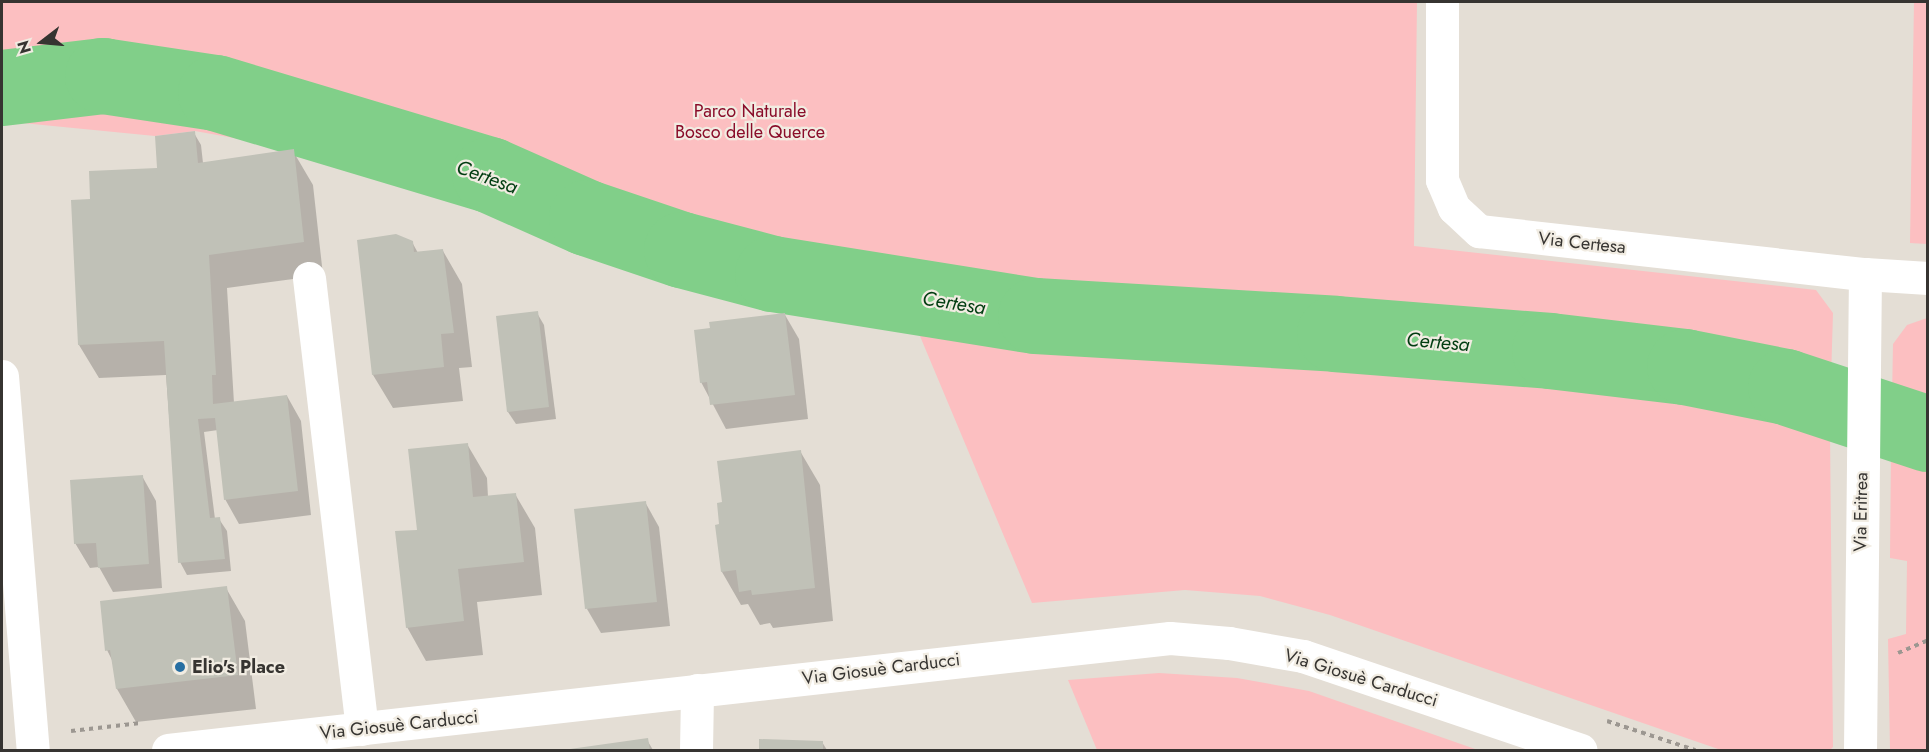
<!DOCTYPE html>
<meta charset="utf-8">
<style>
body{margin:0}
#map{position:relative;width:1929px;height:752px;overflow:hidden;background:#e4ded5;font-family:Jost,sans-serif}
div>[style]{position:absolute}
.green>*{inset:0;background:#fcbfc1}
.shadow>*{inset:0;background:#0003}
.river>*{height:76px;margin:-38px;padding:0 38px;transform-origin:38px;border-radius:38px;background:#81cf89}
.building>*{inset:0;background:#c0c1b7}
.path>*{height:4px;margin-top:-2px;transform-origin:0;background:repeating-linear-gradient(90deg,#9c9791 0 4.5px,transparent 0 9px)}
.minor>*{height:33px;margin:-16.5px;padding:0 16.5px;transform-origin:16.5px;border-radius:16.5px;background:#fff}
.tertiary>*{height:33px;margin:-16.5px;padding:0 16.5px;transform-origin:16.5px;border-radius:16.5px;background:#fff}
.dots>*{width:16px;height:16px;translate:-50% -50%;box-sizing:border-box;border:3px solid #f1ece2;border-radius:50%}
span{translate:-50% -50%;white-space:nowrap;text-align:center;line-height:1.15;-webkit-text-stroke:4.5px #f1ece2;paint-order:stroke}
.park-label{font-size:18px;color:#8a0d2a}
.street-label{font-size:18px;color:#363431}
.poi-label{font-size:18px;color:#363431;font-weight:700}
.left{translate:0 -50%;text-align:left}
.water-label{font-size:20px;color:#013d11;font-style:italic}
.frame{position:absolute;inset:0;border:3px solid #363431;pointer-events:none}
.north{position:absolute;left:12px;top:12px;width:60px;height:60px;-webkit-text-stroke:4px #f1ece2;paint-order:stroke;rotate:254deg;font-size:16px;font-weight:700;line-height:24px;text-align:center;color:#363431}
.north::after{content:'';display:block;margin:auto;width:21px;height:27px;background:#363431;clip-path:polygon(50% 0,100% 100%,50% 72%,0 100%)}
</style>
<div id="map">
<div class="green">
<i style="clip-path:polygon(2px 2px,1417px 2px,1414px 246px,1816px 290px,1833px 313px,1831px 379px,1746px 355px,1570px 334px,1112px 299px,884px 276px,755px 251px,605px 204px,531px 166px,388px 110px,243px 69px,122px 46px,90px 46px,2px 59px)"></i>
<i style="clip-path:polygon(1914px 2px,1927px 2px,1927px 244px,1910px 243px)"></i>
<i style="clip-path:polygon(121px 95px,168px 101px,294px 149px,195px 131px,155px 136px,2px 121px,2px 113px)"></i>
<i style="clip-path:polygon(1927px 318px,1927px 402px,1892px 397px,1893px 344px,1907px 325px)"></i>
<i style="clip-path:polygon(917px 329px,974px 336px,1401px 362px,1687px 400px,1830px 430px,1833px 747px,1830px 750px,1721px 750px,1330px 615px,1260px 596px,1185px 590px,1032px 603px)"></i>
<i style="clip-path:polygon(1891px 451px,1927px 463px,1927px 750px,1890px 750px,1888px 639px,1906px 634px,1907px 561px,1890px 558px)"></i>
<i style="clip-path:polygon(1159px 673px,1237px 678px,1309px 691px,1478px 750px,1097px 750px,1068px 680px)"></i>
</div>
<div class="shadow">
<i style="clip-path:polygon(194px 133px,201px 145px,203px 163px,293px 151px,313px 185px,323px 275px,227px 288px,234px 403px,287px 396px,301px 421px,311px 515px,239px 524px,225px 499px,218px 430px,204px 432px,215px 519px,219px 519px,227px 531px,231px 571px,187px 575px,180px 562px,166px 375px,99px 378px,79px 345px,92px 200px,158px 169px)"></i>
<i style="clip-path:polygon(412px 242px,418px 253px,443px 251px,462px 284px,472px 367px,459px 368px,463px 401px,393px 408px,373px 375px)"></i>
<i style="clip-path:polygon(537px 313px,544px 325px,556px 419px,516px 424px,508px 412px)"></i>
<i style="clip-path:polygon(785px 315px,799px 339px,808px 419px,726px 429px,701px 382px)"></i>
<i style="clip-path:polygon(467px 444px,487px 478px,488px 497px,515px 494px,535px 528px,542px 595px,477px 602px,483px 655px,426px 661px,407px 627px,419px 531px)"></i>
<i style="clip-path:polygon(800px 451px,820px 485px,833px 621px,773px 628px,770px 623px,760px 625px,748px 604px,741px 605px,722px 572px,720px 526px,724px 504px)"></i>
<i style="clip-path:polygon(142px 476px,156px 501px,162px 588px,113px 592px,99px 567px,90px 568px,75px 543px)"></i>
<i style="clip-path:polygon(645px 502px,659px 527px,670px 626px,601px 633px,587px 609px)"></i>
<i style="clip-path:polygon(226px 588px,245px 621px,256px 709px,136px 722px,117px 689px,113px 662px,107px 650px)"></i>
<i style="clip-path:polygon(647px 740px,653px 750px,573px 750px)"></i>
<i style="clip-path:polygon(760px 741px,822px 742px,827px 750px,760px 750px)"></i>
</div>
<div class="river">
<i style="left:2px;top:88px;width:102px;rotate:-6.8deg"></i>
<i style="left:103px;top:76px;width:114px;rotate:8.6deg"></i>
<i style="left:216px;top:93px;width:286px;rotate:16.7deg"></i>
<i style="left:490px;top:175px;width:106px;rotate:23.9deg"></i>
<i style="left:587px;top:218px;width:100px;rotate:18.6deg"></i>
<i style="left:682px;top:250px;width:94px;rotate:14.8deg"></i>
<i style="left:773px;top:274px;width:266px;rotate:9.1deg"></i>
<i style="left:1036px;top:316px;width:300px;rotate:3.4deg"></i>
<i style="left:1335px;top:334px;width:216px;rotate:4.5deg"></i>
<i style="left:1550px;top:351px;width:136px;rotate:6.8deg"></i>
<i style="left:1685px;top:367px;width:103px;rotate:11.2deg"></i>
<i style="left:1786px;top:387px;width:150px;rotate:18.3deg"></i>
</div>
<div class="building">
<i style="clip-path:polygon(195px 131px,198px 163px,294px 149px,304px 242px,209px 255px,216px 375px,212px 375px,213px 404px,287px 395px,298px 491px,224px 500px,215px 418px,198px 419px,210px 518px,220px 517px,225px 559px,178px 563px,164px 341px,78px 345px,71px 200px,90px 199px,89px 171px,157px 168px,155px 136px)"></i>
<i style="clip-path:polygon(396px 234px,413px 241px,414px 252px,443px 249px,454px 333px,441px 334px,444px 367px,372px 375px,357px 240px)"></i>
<i style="clip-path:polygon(538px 311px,549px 407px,507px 412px,496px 316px)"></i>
<i style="clip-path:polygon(785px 313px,795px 395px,710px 405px,707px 382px,700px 383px,694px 330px,710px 328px,709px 322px)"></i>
<i style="clip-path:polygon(468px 443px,473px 497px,516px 493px,524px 562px,458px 569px,464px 621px,406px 628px,395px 531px,417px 530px,408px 449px)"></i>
<i style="clip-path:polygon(801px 450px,815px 588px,752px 595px,751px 590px,739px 592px,736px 570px,721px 572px,715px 525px,719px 524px,717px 503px,722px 502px,717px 461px)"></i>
<i style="clip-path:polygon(143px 475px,149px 564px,98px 568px,96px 543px,74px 544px,70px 480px)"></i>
<i style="clip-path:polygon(646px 501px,657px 602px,585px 609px,574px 509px)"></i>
<i style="clip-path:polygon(227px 586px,238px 675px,116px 689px,110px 650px,105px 651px,100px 601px)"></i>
<i style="clip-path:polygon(648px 738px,650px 750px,570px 750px,570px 749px)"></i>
<i style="clip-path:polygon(759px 739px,823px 741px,823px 750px,759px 750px)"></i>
</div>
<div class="path">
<i style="left:1898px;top:653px;width:33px;rotate:-23deg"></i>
<i style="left:1607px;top:721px;width:93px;rotate:18.2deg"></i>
<i style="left:71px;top:731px;width:70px;rotate:-6.5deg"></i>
</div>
<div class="minor">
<i style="left:1442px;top:2px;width:178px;rotate:90deg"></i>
<i style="left:1442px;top:180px;width:30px;rotate:67deg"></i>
<i style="left:1454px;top:208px;width:34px;rotate:43deg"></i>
<i style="left:1479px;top:231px;width:388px;rotate:6.4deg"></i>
<i style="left:1865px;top:274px;width:63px;rotate:3.6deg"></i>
<i style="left:309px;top:278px;width:454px;rotate:83.3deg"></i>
<i style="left:2px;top:376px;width:375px;rotate:85.3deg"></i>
<i style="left:696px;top:750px;width:60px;rotate:-89deg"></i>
<i style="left:1860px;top:750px;width:476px;rotate:-89.4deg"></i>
</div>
<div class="tertiary">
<i style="left:168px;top:750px;width:1008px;rotate:-6.38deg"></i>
<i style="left:1170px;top:638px;width:59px;rotate:4.8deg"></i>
<i style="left:1229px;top:643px;width:75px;rotate:10deg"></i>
<i style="left:1303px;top:656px;width:293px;rotate:18.7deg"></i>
</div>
<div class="dots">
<i style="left:180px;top:667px;background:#266ea2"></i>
</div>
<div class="park-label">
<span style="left:750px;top:122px">Parco Naturale<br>Bosco delle Querce</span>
</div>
<div class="street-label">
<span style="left:1582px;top:243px;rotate:6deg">Via Certesa</span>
<span style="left:1861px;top:512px;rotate:-89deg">Via Eritrea</span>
<span style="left:881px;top:669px;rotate:-7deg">Via Giosuè Carducci</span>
<span style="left:1361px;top:678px;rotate:17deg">Via Giosuè Carducci</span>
<span style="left:399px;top:725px;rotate:-6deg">Via Giosuè Carducci</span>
</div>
<div class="poi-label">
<span class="left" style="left:192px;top:667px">Elio's Place</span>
</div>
<div class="water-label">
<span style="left:487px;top:177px;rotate:20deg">Certesa</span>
<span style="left:954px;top:303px;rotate:9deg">Certesa</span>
<span style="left:1438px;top:342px;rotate:5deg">Certesa</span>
</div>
<div class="frame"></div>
<div class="north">N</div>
</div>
